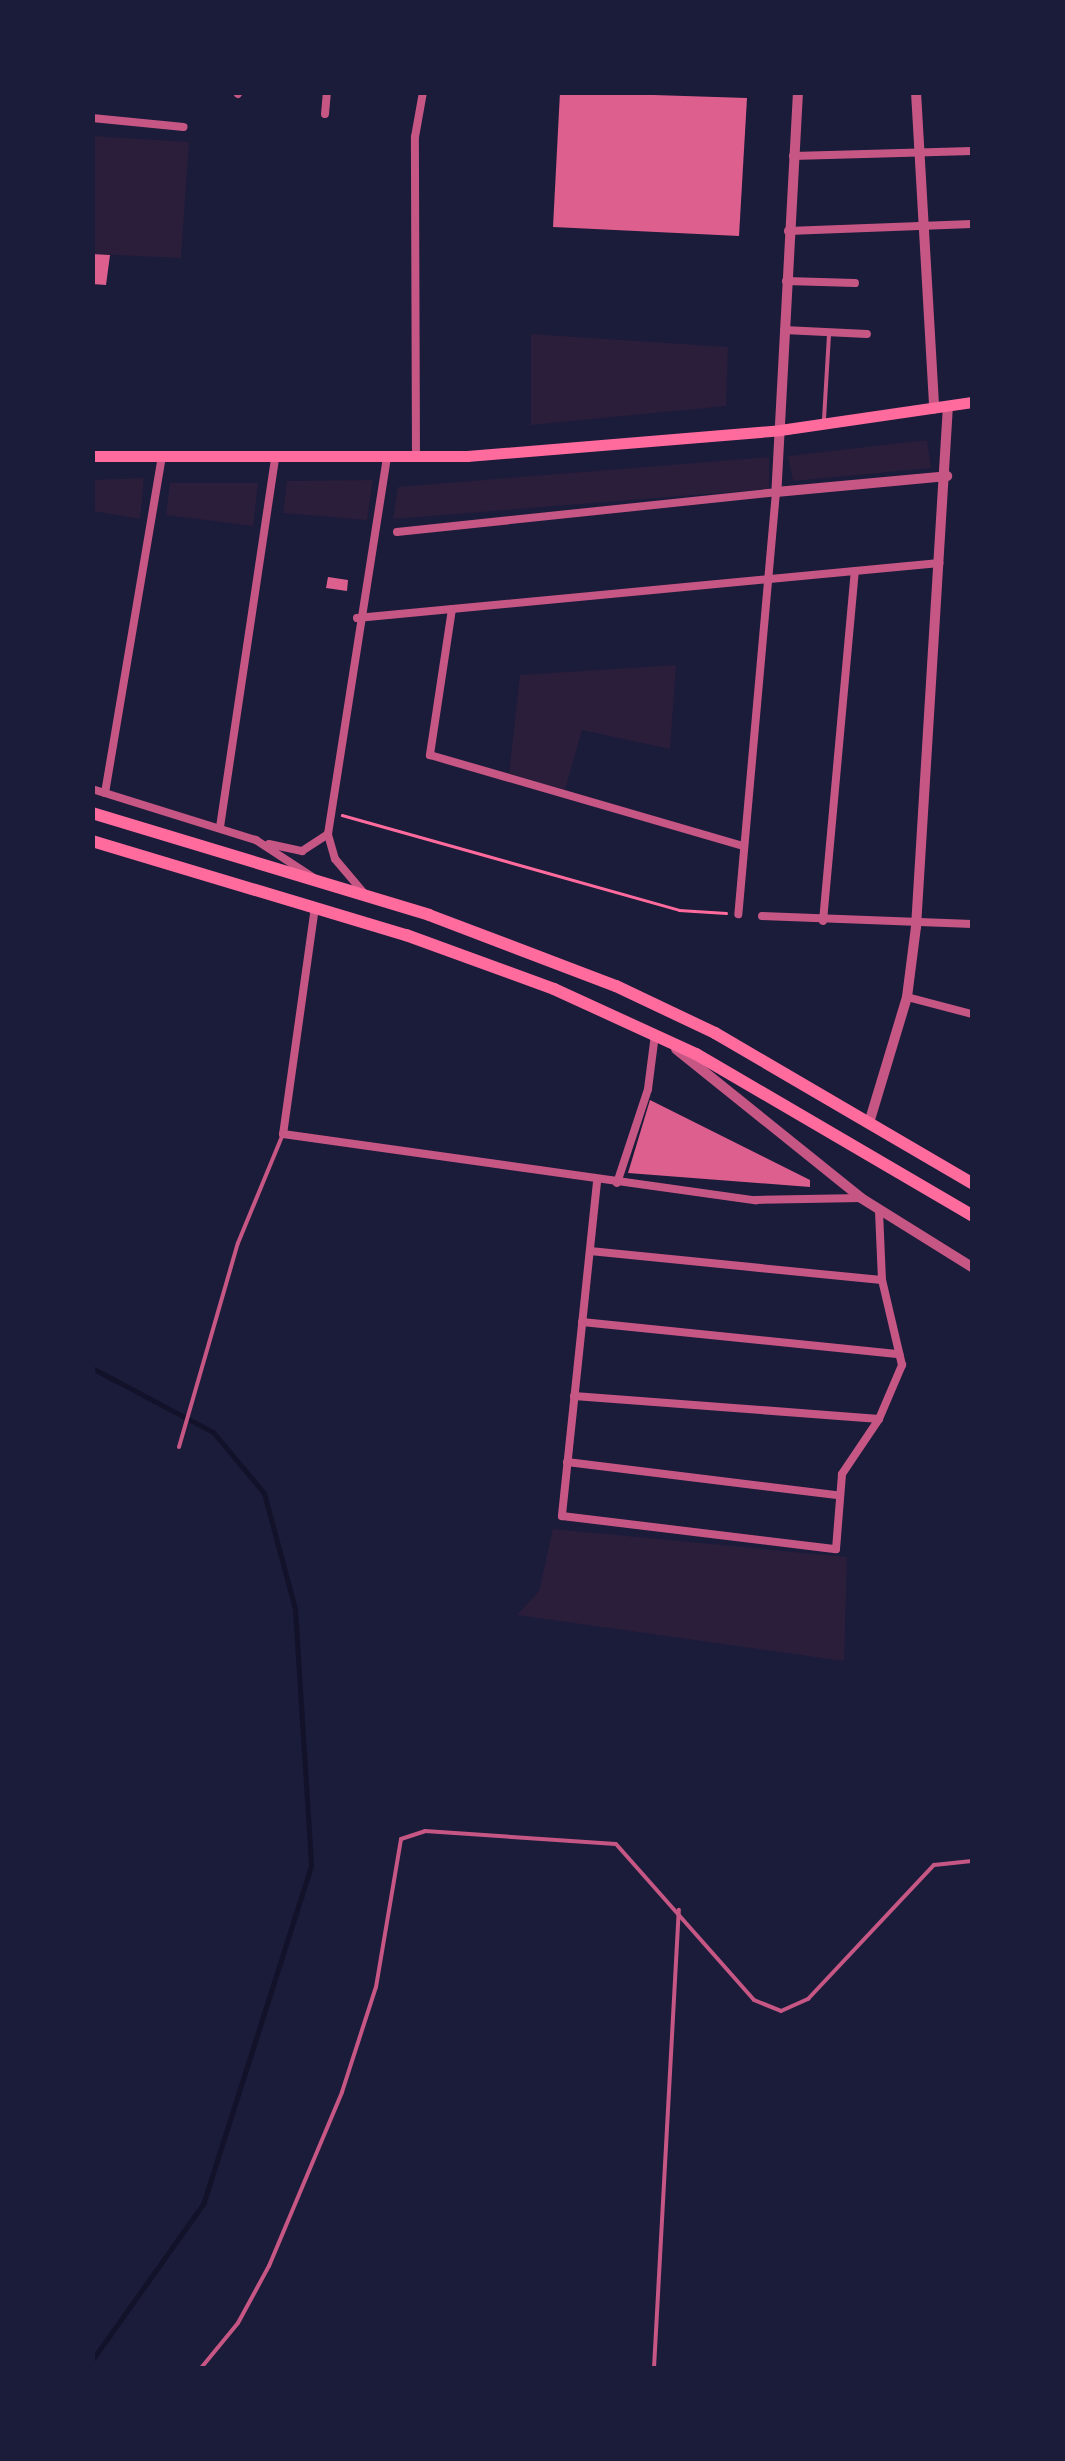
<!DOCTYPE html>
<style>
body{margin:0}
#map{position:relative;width:1065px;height:2461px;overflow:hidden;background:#1b1b3a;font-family:"Fira Sans Condensed",sans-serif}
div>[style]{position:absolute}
.green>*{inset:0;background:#2a1e3b}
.stream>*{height:5px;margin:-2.5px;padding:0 2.5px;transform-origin:2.5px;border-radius:2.5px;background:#12122b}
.building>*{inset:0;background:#dd5f8e}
.path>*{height:2.5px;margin:-1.25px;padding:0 1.25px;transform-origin:1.25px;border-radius:1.25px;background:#ff6b9d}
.service>*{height:4px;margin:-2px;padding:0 2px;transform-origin:2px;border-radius:2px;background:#c65784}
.minor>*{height:8px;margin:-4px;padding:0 4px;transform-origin:4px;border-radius:4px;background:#c65784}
.tertiary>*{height:10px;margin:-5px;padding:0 5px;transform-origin:5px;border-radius:5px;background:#c65784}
.secondary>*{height:11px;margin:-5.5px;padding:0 5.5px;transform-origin:5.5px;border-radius:5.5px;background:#ff6b9d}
.primary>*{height:12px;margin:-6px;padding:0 6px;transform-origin:6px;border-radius:6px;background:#ff6b9d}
span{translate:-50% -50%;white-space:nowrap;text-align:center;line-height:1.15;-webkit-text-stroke:9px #1b1b3a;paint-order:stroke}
.frame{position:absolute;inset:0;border:95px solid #1b1b3a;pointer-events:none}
</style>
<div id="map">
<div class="green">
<i style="clip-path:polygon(92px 136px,189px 142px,181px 258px,93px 254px)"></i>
<i style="clip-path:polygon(531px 334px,728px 347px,726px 406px,531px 425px)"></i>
<i style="clip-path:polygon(927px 440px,931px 468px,793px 481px,788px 456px)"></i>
<i style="clip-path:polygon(769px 457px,769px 489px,393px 519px,398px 487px)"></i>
<i style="clip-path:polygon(144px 478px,140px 519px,93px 511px,93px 480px)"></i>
<i style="clip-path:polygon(373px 480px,367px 520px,283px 513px,287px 481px)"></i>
<i style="clip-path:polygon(170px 483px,258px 483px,253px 526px,166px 515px)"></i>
<i style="clip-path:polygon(676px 665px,670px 749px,582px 730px,565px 790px,509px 774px,520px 675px)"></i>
<i style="clip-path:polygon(553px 1529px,847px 1557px,844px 1661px,517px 1615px,539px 1591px)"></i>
</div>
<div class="stream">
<i style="left:92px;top:1368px;width:137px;rotate:27.9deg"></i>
<i style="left:213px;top:1432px;width:80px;rotate:50.1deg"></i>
<i style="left:264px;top:1493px;width:120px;rotate:75deg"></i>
<i style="left:295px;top:1609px;width:257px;rotate:86.4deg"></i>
<i style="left:311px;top:1866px;width:355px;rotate:107.7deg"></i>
<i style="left:203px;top:2204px;width:191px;rotate:125.4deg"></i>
</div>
<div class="building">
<i style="clip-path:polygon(560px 92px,747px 98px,739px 236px,553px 227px)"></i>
<i style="clip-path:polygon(92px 254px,110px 255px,106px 285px,92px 284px)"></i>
<i style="clip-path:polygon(328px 577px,348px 580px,347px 591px,326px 588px)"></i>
<i style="clip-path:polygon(650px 1100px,810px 1180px,810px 1187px,628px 1173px)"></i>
</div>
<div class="path">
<i style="left:342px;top:815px;width:350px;rotate:15.7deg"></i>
<i style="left:679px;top:910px;width:47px;rotate:3.7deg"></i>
</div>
<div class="service">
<i style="left:824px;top:419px;width:85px;rotate:-86.6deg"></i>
<i style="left:179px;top:1447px;width:212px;rotate:-73.9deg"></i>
<i style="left:238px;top:1243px;width:118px;rotate:-67.6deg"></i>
<i style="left:201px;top:2368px;width:58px;rotate:-50.6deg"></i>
<i style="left:238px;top:2323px;width:65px;rotate:-61.5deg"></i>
<i style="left:269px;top:2266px;width:189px;rotate:-67.2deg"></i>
<i style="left:342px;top:2092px;width:110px;rotate:-72.1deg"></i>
<i style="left:376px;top:1987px;width:150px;rotate:-80.4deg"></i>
<i style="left:401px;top:1839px;width:25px;rotate:-18deg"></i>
<i style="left:425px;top:1831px;width:191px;rotate:3.9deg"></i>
<i style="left:616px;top:1844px;width:208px;rotate:48.5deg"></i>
<i style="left:754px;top:2000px;width:29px;rotate:22deg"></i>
<i style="left:781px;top:2011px;width:30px;rotate:-24deg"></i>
<i style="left:808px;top:1999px;width:184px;rotate:-46.8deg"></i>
<i style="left:934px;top:1865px;width:38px;rotate:-6deg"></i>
<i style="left:654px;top:2368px;width:459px;rotate:-86.9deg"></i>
</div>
<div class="minor">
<i style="left:238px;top:94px;width:2px;rotate:-63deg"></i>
<i style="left:325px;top:114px;width:22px;rotate:-85deg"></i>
<i style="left:92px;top:118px;width:92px;rotate:5.6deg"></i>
<i style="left:793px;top:156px;width:179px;rotate:-1.6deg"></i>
<i style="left:788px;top:231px;width:184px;rotate:-2.2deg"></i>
<i style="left:786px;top:281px;width:69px;rotate:1.7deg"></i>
<i style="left:784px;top:330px;width:83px;rotate:2.8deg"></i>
<i style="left:416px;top:458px;width:321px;rotate:-90.2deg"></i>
<i style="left:415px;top:137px;width:46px;rotate:-79.9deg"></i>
<i style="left:397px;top:532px;width:381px;rotate:-6deg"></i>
<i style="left:776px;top:492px;width:424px;rotate:95.1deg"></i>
<i style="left:452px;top:609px;width:148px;rotate:98.6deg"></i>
<i style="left:430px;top:755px;width:327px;rotate:16.2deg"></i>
<i style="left:357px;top:618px;width:585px;rotate:-5.4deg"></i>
<i style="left:92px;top:789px;width:172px;rotate:17.3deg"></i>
<i style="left:256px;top:840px;width:69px;rotate:33.2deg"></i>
<i style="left:105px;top:793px;width:341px;rotate:-80.4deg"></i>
<i style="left:220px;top:827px;width:374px;rotate:-81.5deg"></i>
<i style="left:269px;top:844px;width:34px;rotate:12deg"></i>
<i style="left:302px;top:851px;width:31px;rotate:-33deg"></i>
<i style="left:363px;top:892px;width:43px;rotate:-130.3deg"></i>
<i style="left:335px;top:859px;width:26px;rotate:-106deg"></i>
<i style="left:328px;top:834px;width:381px;rotate:-81.1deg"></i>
<i style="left:315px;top:907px;width:229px;rotate:98deg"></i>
<i style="left:283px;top:1134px;width:477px;rotate:8deg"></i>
<i style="left:755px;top:1200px;width:106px;rotate:-1.1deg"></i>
<i style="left:762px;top:916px;width:210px;rotate:2.2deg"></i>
<i style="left:823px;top:921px;width:351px;rotate:-84.8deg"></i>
<i style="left:907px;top:997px;width:67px;rotate:14.7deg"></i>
<i style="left:597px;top:1182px;width:336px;rotate:96deg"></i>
<i style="left:562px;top:1516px;width:276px;rotate:6.9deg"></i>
<i style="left:836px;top:1549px;width:75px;rotate:-85.4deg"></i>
<i style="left:842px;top:1474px;width:66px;rotate:-56.1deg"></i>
<i style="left:879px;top:1419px;width:59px;rotate:-66.9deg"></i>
<i style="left:902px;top:1365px;width:87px;rotate:-103.2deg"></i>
<i style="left:882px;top:1280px;width:69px;rotate:-92.5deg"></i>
<i style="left:617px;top:1183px;width:99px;rotate:-71.7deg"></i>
<i style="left:648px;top:1089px;width:55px;rotate:-82.7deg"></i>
<i style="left:590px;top:1251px;width:293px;rotate:5.7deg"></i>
<i style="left:582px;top:1322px;width:319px;rotate:5.8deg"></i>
<i style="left:574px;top:1396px;width:306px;rotate:4.3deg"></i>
<i style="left:567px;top:1462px;width:272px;rotate:7deg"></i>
</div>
<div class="tertiary">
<i style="left:798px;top:92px;width:401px;rotate:93.1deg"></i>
<i style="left:776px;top:492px;width:172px;rotate:-5.3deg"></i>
<i style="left:916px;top:92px;width:317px;rotate:86.7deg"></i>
<i style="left:676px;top:1049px;width:238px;rotate:38.8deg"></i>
<i style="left:861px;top:1198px;width:131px;rotate:31.9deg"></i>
<i style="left:869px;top:1123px;width:132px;rotate:-73.2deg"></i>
<i style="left:907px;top:997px;width:71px;rotate:-82.7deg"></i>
<i style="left:916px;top:927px;width:522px;rotate:-86.49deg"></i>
</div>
<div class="secondary">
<i style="left:92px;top:456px;width:375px"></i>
<i style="left:467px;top:456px;width:314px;rotate:-4.7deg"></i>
<i style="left:780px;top:430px;width:194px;rotate:-8.3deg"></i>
</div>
<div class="primary">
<i style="left:92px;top:813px;width:352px;rotate:16.8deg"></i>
<i style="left:429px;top:915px;width:200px;rotate:20.8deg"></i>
<i style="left:616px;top:986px;width:110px;rotate:25.4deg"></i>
<i style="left:715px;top:1033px;width:298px;rotate:30.3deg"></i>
<i style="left:92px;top:841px;width:328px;rotate:16.7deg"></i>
<i style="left:406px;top:935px;width:158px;rotate:20deg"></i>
<i style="left:554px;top:989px;width:156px;rotate:24.6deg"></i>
<i style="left:696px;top:1054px;width:320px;rotate:30.3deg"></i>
</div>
<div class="frame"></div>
</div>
